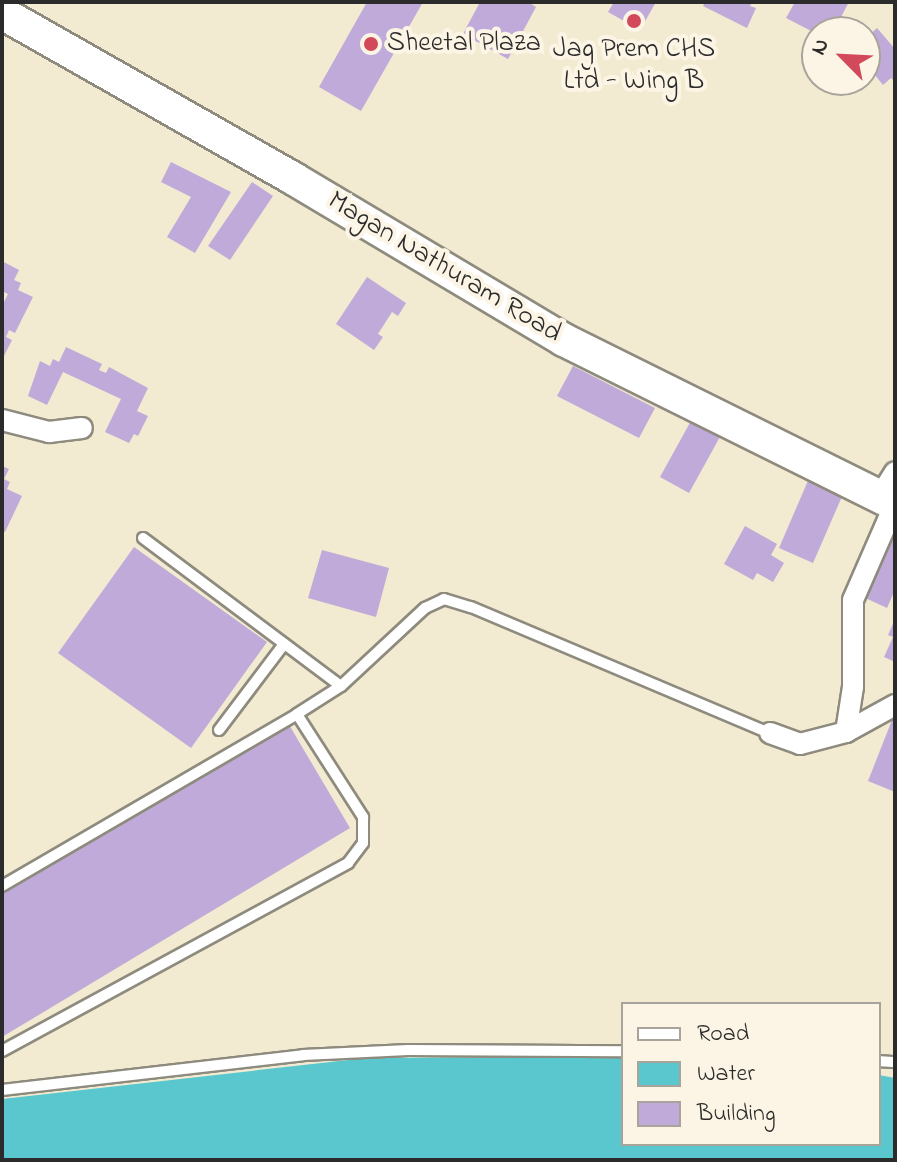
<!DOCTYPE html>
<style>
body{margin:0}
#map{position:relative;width:897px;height:1162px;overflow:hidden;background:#f2ebd1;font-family:"Indie Flower",sans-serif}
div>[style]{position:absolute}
.water>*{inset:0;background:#5ac7ce}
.building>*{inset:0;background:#c0aad9}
.roads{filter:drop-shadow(2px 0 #8e8b7e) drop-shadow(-2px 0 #8e8b7e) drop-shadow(0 2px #8e8b7e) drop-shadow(0 -2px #8e8b7e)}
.service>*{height:10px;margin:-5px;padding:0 5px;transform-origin:5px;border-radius:5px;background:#fff}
.minor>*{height:20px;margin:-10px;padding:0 10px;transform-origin:10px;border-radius:10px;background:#fff}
.primary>*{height:32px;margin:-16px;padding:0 16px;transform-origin:16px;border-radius:16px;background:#fff}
.dots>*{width:22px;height:22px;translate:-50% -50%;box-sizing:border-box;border:4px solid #fcf5e5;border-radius:50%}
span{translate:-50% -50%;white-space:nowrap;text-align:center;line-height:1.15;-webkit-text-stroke:8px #fcf5e5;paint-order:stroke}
.poi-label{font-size:28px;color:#2b2b2b}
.left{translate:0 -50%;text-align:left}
.street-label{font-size:28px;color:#2b2b2b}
.frame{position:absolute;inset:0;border:4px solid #2b2b2b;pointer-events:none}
.legend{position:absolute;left:621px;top:1002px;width:260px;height:144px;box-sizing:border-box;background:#fcf5e5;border:2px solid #a8a49b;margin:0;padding:10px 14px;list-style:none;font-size:24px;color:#2b2b2b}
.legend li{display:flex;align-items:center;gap:16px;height:40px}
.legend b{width:40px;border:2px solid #a8a49b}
.north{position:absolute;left:801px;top:16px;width:80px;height:80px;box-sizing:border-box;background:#fcf5e5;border:2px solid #a8a49b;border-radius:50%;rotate:294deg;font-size:22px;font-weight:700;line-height:32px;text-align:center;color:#2b2b2b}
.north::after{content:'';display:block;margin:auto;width:28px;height:36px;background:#d1495b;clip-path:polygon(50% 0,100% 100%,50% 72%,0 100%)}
</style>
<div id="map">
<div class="water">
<i style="clip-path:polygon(623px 1056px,623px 1144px,879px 1144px,879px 1075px,895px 1078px,895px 1160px,2px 1160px,2px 1099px,366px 1058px)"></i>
</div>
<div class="building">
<i style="clip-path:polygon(367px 2px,423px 2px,361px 111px,319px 87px)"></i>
<i style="clip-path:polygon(480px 2px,528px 2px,536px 7px,508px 59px,463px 34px)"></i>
<i style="clip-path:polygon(614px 2px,656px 2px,640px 30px,608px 12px)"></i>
<i style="clip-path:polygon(705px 2px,752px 2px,750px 6px,756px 8px,747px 28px,703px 6px)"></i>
<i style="clip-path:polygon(795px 2px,849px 2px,833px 32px,817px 34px,786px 18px)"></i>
<i style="clip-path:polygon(877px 28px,895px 49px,895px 82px,891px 78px,883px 85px,865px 63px,865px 39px)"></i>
<i style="clip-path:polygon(171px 162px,231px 192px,195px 253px,167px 237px,191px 197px,161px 182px)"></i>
<i style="clip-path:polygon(252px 182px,273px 196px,230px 260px,208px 246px)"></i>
<i style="clip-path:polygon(2px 261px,19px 270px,14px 280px,21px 283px,18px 290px,33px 297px,15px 333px,9px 330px,6px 337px,12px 340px,2px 360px,2px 306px,8px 294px,2px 291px)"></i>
<i style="clip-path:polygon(367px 277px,406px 303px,398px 316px,392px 312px,378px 334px,383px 337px,374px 350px,336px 324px)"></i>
<i style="clip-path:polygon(66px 347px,102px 364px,99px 370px,106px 373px,109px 367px,148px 388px,137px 411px,148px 416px,138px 436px,134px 434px,129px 443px,105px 432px,121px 399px,63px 372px,47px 405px,28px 396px,40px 361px,50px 366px,53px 359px,59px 362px)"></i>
<i style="clip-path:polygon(573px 366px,655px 408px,639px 438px,557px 396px)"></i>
<i style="clip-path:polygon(692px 419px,721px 435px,689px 493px,660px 477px)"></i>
<i style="clip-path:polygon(2px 466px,9px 469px,4px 479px,10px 482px,7px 489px,22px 496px,5px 532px,2px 531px)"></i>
<i style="clip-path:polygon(810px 476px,844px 492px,813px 563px,779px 548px)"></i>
<i style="clip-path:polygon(895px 517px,895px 590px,887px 608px,861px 596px)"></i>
<i style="clip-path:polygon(745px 526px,777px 544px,771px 555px,784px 563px,773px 582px,757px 573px,753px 580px,724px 564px)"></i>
<i style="clip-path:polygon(134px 547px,267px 642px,191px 748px,58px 653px)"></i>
<i style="clip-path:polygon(322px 550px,389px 568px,376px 617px,308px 598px)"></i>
<i style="clip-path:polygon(895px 619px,895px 662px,884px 657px,893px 637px,888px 635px)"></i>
<i style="clip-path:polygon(892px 720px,895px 721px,895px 792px,868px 781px)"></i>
<i style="clip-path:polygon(288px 723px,350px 828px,2px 1037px,2px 894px)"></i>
</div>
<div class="roads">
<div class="service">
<i style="left:143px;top:538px;width:247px;rotate:36.8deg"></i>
<i style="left:219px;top:730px;width:108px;rotate:-52.9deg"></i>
<i style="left:2px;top:886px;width:341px;rotate:-30.2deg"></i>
<i style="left:297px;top:714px;width:52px;rotate:-32.5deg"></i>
<i style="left:341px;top:686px;width:115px;rotate:-42.9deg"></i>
<i style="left:425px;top:608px;width:21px;rotate:-25deg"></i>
<i style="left:444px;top:599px;width:28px;rotate:17deg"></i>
<i style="left:471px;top:607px;width:324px;rotate:22.9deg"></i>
<i style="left:2px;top:1051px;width:394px;rotate:-28.5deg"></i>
<i style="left:348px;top:863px;width:25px;rotate:-53deg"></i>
<i style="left:363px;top:843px;width:26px;rotate:-90deg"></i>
<i style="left:363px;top:817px;width:122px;rotate:-122.7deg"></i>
<i style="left:879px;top:1061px;width:16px;rotate:4deg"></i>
<i style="left:2px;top:1090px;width:303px;rotate:-6.6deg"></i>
<i style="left:303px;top:1055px;width:105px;rotate:-2.7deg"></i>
<i style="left:408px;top:1050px;width:215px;rotate:0.3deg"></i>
</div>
<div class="minor">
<i style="left:2px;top:420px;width:49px;rotate:14.3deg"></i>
<i style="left:49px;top:432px;width:33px;rotate:-7deg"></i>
<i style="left:880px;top:496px;width:28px;rotate:-58deg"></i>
<i style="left:846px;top:732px;width:46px;rotate:-81.2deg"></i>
<i style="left:853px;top:687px;width:87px;rotate:-90deg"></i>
<i style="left:853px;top:600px;width:105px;rotate:-66.4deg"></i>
<i style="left:770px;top:733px;width:32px;rotate:20deg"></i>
<i style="left:800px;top:744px;width:48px;rotate:-14.6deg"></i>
<i style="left:846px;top:732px;width:56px;rotate:-28.9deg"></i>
</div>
<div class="primary">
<i style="left:2px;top:13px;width:336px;rotate:29.6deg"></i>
<i style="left:294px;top:179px;width:314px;rotate:30.8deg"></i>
<i style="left:564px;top:340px;width:369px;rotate:26.4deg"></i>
</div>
</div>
<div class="dots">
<i style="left:634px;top:21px;background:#d1495b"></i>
<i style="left:371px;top:44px;background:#d1495b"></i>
</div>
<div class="poi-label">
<span class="left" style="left:387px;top:44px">Sheetal Plaza</span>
<span style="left:634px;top:66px">Jag Prem CHS<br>Ltd - Wing B</span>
</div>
<div class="street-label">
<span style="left:444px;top:268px;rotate:31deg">Magan Nathuram Road</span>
</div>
<div class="frame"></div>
<ul class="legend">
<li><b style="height:10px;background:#fff"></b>Road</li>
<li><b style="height:22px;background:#5ac7ce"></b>Water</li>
<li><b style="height:22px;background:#c0aad9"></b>Building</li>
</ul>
<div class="north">N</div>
</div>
